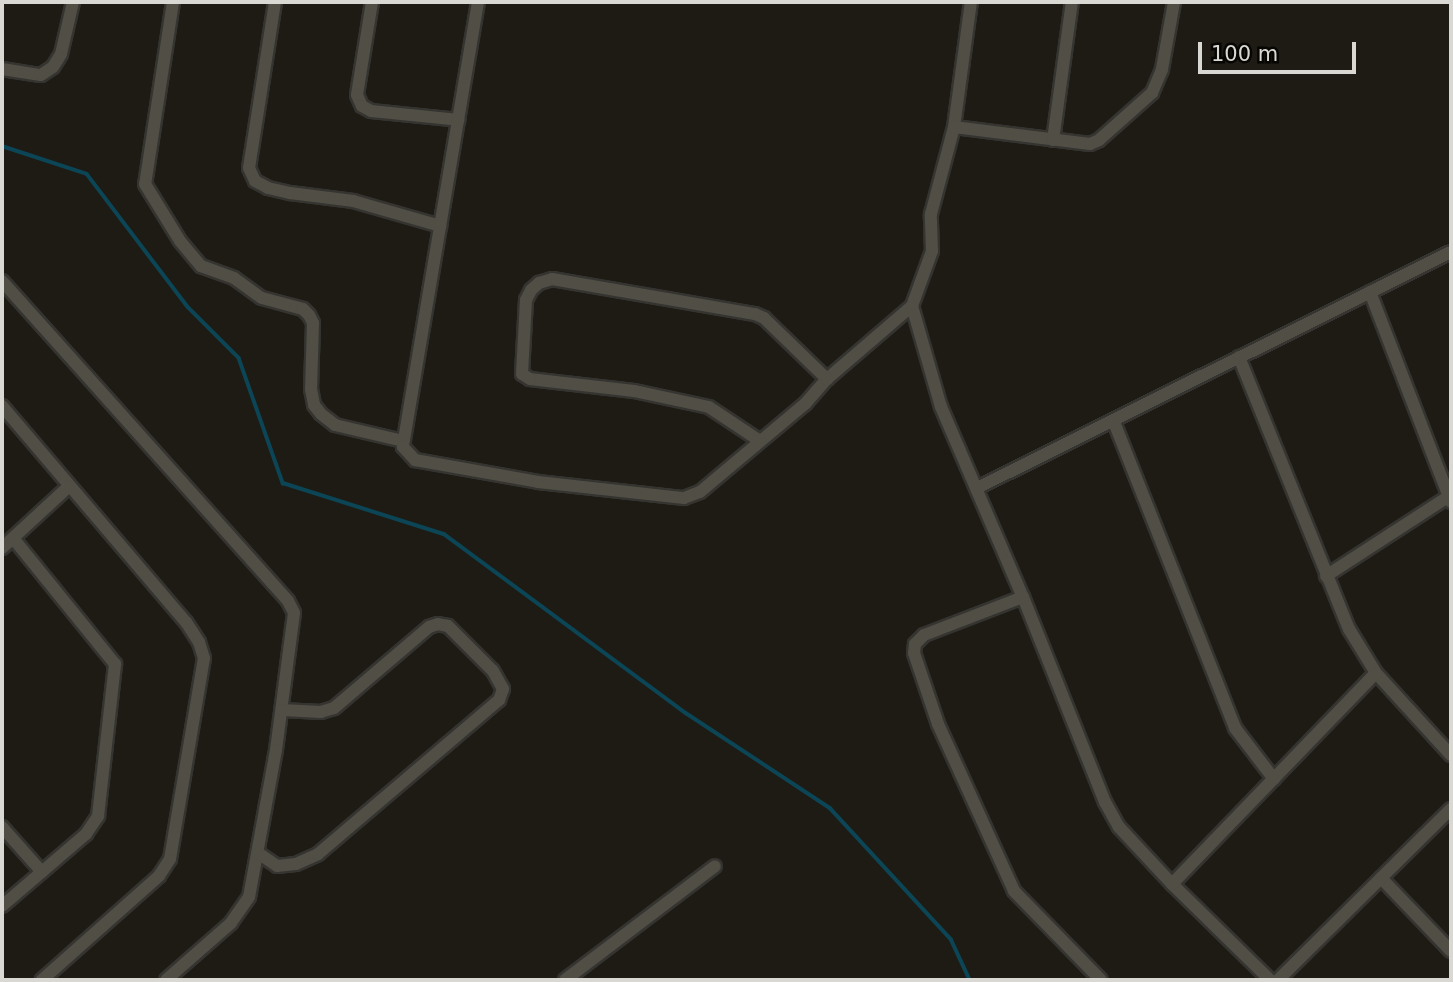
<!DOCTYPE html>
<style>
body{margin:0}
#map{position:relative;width:1453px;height:982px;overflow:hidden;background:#1d1b13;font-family:"DejaVu Sans",sans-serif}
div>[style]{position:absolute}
.stream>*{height:3.5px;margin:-1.75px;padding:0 1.75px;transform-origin:1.75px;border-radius:1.75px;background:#0b4556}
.roads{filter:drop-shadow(2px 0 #353430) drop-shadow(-2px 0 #353430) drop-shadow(0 2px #353430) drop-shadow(0 -2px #353430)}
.minor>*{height:12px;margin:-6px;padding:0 6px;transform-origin:6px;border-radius:6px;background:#504e45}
span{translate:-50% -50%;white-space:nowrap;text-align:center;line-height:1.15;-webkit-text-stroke:5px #070604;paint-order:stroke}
.frame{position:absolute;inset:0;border:4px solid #d9d8d2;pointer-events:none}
.scale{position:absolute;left:1198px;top:42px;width:158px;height:32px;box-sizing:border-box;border:4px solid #d9d8d2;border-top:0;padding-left:9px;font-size:21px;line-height:24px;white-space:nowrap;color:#d9d8d2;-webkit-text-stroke:5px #070604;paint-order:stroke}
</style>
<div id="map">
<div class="stream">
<i style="left:2px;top:146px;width:89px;rotate:18.2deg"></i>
<i style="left:87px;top:174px;width:167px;rotate:52.8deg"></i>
<i style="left:188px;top:307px;width:72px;rotate:45deg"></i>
<i style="left:239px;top:358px;width:133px;rotate:70.6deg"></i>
<i style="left:283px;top:483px;width:169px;rotate:17.6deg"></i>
<i style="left:444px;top:534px;width:301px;rotate:36.5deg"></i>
<i style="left:686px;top:713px;width:173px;rotate:33.4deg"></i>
<i style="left:830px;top:808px;width:178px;rotate:47.3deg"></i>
<i style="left:951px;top:939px;width:45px;rotate:65.1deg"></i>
</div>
<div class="roads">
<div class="minor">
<i style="left:173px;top:2px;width:184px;rotate:98.7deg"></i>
<i style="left:145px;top:184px;width:67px;rotate:58.4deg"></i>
<i style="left:180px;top:241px;width:33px;rotate:50deg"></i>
<i style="left:201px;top:266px;width:35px;rotate:20deg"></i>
<i style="left:234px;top:278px;width:34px;rotate:36deg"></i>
<i style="left:262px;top:298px;width:42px;rotate:15deg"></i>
<i style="left:303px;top:309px;width:8px;rotate:45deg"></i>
<i style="left:309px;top:315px;width:9px;rotate:63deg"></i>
<i style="left:313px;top:323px;width:66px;rotate:91.7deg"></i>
<i style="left:311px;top:389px;width:16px;rotate:79deg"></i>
<i style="left:314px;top:405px;width:11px;rotate:52deg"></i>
<i style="left:321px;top:414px;width:18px;rotate:38deg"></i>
<i style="left:335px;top:425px;width:70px;rotate:13.2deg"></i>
<i style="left:275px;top:2px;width:168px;rotate:98.9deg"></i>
<i style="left:249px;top:168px;width:14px;rotate:65deg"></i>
<i style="left:255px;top:181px;width:15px;rotate:28deg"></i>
<i style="left:268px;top:188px;width:23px;rotate:13deg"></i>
<i style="left:290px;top:193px;width:64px;rotate:7.2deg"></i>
<i style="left:353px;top:201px;width:91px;rotate:16deg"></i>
<i style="left:372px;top:2px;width:94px;rotate:99.2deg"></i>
<i style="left:357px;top:95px;width:12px;rotate:66deg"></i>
<i style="left:362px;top:106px;width:10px;rotate:29deg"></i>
<i style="left:371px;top:111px;width:88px;rotate:5.8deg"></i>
<i style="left:478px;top:2px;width:451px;rotate:99.6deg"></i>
<i style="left:403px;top:447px;width:18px;rotate:47deg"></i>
<i style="left:415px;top:460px;width:125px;rotate:10.1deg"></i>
<i style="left:538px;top:482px;width:147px;rotate:6.3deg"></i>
<i style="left:684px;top:498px;width:17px;rotate:-21deg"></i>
<i style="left:700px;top:492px;width:137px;rotate:-40deg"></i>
<i style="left:805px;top:404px;width:33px;rotate:-49deg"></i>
<i style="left:827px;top:379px;width:112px;rotate:-40.7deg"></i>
<i style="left:912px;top:306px;width:59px;rotate:-70deg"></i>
<i style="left:932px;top:251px;width:37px;rotate:-92deg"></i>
<i style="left:931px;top:214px;width:90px;rotate:-75.2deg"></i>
<i style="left:954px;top:127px;width:126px;rotate:-82.3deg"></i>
<i style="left:2px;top:69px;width:39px;rotate:9deg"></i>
<i style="left:41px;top:75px;width:14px;rotate:-34deg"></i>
<i style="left:53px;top:67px;width:15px;rotate:-58deg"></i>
<i style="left:61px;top:54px;width:53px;rotate:-77deg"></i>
<i style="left:954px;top:127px;width:137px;rotate:7.1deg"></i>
<i style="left:1090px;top:144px;width:10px;rotate:-24deg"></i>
<i style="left:1099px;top:140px;width:71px;rotate:-41.6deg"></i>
<i style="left:1152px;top:93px;width:26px;rotate:-67deg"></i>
<i style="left:1162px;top:69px;width:68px;rotate:-79.8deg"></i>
<i style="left:1053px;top:140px;width:139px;rotate:-82.2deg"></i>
<i style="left:2px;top:281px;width:429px;rotate:48.2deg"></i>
<i style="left:288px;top:601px;width:13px;rotate:63deg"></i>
<i style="left:294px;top:613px;width:138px;rotate:97.5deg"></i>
<i style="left:276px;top:750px;width:149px;rotate:100.4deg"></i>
<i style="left:249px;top:897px;width:32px;rotate:125deg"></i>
<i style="left:231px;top:923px;width:86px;rotate:138.8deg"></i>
<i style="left:1370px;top:292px;width:225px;rotate:68.9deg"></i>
<i style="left:912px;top:306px;width:105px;rotate:74deg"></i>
<i style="left:941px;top:407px;width:207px;rotate:66.7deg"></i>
<i style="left:1023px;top:597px;width:221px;rotate:68.2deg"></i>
<i style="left:1105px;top:802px;width:29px;rotate:61deg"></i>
<i style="left:1119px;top:827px;width:78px;rotate:47.1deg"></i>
<i style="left:1172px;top:884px;width:137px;rotate:44.4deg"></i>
<i style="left:1239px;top:357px;width:293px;rotate:68deg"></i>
<i style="left:1349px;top:629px;width:52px;rotate:58.5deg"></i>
<i style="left:1376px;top:673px;width:111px;rotate:47.6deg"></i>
<i style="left:2px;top:406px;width:284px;rotate:49.6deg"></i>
<i style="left:186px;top:622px;width:24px;rotate:57deg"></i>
<i style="left:199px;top:642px;width:17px;rotate:73deg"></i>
<i style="left:204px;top:658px;width:204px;rotate:99.6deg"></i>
<i style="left:170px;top:859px;width:20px;rotate:123deg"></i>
<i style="left:159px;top:876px;width:157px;rotate:138.4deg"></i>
<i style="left:1114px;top:422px;width:329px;rotate:68.4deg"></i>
<i style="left:1235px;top:728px;width:64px;rotate:52.6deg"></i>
<i style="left:760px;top:441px;width:61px;rotate:-146.3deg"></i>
<i style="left:709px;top:407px;width:77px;rotate:-168deg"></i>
<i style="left:634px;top:391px;width:105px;rotate:-173.4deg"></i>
<i style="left:530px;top:379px;width:9px;rotate:-148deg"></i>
<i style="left:522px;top:374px;width:74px;rotate:-86.9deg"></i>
<i style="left:526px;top:300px;width:11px;rotate:-63deg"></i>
<i style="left:531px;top:290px;width:11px;rotate:-41deg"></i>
<i style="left:539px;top:283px;width:14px;rotate:-17deg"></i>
<i style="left:552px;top:279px;width:206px;rotate:9.8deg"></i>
<i style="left:755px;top:314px;width:10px;rotate:24deg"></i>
<i style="left:764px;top:318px;width:88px;rotate:44.1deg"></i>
<i style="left:977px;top:488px;width:530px;rotate:-26.47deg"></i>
<i style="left:2px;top:548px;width:90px;rotate:-42.7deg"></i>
<i style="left:1326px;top:576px;width:147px;rotate:-33deg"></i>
<i style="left:1023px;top:597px;width:106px;rotate:159deg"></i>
<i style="left:924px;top:635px;width:13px;rotate:135deg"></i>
<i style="left:915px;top:644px;width:9px;rotate:96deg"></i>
<i style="left:914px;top:653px;width:75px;rotate:71.3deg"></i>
<i style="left:938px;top:724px;width:183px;rotate:65.5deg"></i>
<i style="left:1014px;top:891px;width:124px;rotate:45.7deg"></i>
<i style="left:2px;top:827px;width:60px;rotate:48.4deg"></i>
<i style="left:258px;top:853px;width:23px;rotate:34deg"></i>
<i style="left:277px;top:866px;width:19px;rotate:-6deg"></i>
<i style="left:296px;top:864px;width:24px;rotate:-24deg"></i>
<i style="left:318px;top:854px;width:238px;rotate:-40.4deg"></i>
<i style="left:499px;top:700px;width:12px;rotate:-70deg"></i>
<i style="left:503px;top:689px;width:21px;rotate:-119deg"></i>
<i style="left:493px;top:671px;width:64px;rotate:-135deg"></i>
<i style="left:448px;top:626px;width:10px;rotate:-169deg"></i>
<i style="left:438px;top:624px;width:9px;rotate:162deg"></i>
<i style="left:429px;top:627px;width:125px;rotate:139.5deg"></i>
<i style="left:334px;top:708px;width:14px;rotate:163deg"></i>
<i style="left:321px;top:712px;width:39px;rotate:-177deg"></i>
<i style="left:1381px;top:878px;width:101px;rotate:46.2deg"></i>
<i style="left:1172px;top:884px;width:293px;rotate:-46deg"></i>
<i style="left:2px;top:906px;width:111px;rotate:-40.6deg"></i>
<i style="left:86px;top:834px;width:22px;rotate:-56deg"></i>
<i style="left:98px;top:816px;width:153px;rotate:-83.6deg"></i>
<i style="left:115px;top:664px;width:162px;rotate:-129deg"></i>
<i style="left:565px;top:980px;width:188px;rotate:-37.2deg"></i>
<i style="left:1278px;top:980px;width:243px;rotate:-44.7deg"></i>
</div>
</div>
<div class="frame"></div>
<div class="scale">100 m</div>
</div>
